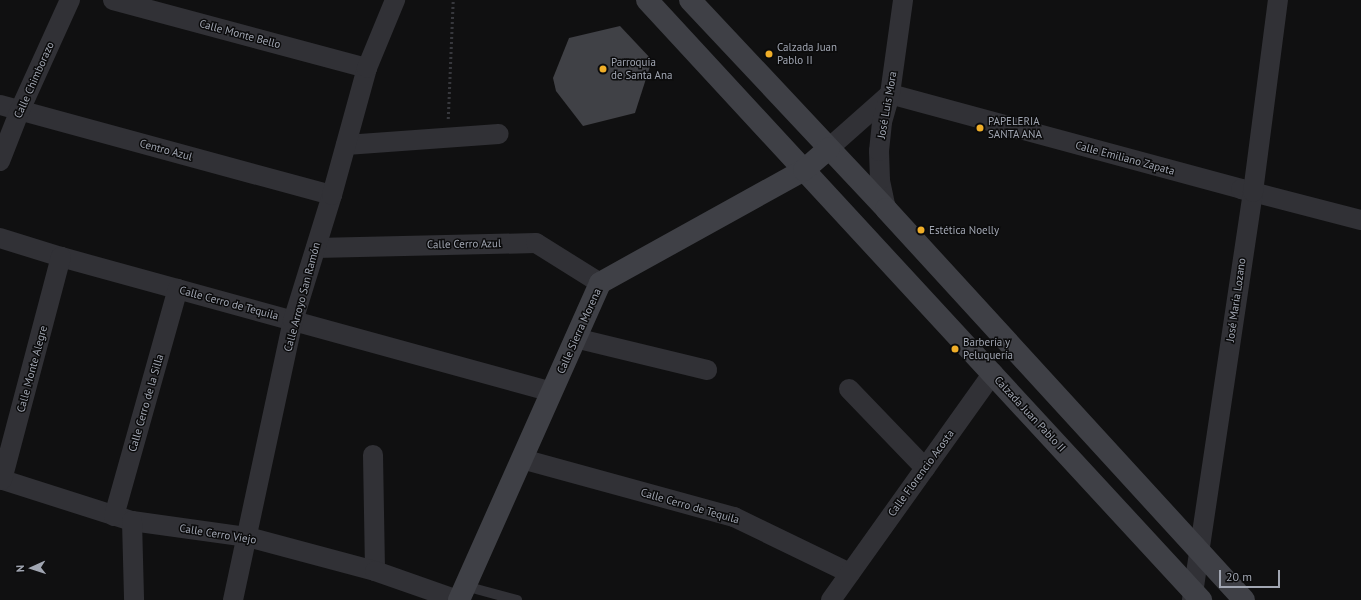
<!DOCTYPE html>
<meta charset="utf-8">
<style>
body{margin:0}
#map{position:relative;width:1361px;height:600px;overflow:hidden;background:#101011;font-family:"PT Sans",sans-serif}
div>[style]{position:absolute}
.building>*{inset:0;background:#404146}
.path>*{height:2.5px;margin-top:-1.25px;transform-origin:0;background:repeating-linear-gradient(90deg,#37383d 0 2px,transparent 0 5px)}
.lane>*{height:10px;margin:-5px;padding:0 5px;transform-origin:5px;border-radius:5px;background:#313136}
.street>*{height:20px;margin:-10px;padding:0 10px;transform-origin:10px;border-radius:10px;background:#313136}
.secondary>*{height:22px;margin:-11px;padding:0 11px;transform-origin:11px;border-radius:11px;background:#3f4046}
.dots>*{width:11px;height:11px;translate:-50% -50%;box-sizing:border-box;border:2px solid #0b0b0c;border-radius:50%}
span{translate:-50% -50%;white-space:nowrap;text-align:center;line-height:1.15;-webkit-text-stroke:3px #0b0b0c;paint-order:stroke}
.street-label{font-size:11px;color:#a1a6b2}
.poi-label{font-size:11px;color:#a1a6b2}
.left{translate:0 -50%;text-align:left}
.north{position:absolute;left:12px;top:548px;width:40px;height:40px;-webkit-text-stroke:3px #0b0b0c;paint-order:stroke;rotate:267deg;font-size:11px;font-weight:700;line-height:16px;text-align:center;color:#a1a6b2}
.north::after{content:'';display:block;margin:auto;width:14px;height:18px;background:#a1a6b2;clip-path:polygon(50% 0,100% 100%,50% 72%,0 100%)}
.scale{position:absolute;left:1219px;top:570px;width:61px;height:18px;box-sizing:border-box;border:2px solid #a1a6b2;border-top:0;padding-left:5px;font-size:12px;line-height:14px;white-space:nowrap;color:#a1a6b2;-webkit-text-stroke:3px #0b0b0c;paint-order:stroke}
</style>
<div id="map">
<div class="building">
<i style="clip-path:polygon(620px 26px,652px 60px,635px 113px,583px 126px,556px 91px,553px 78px,569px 38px)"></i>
</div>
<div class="path">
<i style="left:448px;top:119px;width:119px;rotate:-87.6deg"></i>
</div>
<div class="lane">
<i style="left:465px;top:586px;width:54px;rotate:15.1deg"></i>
</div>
<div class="street">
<i style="left:113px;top:0;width:263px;rotate:15deg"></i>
<i style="left:890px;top:94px;width:364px;rotate:15.1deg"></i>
<i style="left:1241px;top:189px;width:124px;rotate:14.5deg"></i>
<i style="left:0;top:105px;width:344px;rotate:15.2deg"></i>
<i style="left:346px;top:145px;width:153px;rotate:-4.1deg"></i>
<i style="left:829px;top:148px;width:81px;rotate:-41.5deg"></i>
<i style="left:0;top:161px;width:55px;rotate:-68.6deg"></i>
<i style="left:20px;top:110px;width:121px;rotate:-65.6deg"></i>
<i style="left:886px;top:209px;width:30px;rotate:-102deg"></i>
<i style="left:880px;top:180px;width:29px;rotate:-92deg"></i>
<i style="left:879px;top:151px;width:29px;rotate:-84deg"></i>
<i style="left:882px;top:122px;width:29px;rotate:-74deg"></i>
<i style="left:890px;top:94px;width:95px;rotate:-82.1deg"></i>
<i style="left:0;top:238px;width:64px;rotate:17.3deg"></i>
<i style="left:61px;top:257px;width:509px;rotate:15.37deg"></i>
<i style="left:316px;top:248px;width:220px;rotate:-1.3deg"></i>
<i style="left:536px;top:243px;width:75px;rotate:32deg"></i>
<i style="left:575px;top:338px;width:136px;rotate:13.6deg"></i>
<i style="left:849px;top:389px;width:110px;rotate:46.1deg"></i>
<i style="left:373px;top:455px;width:116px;rotate:89deg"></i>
<i style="left:522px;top:459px;width:220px;rotate:15.3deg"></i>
<i style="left:734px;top:517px;width:129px;rotate:25.8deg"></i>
<i style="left:0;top:479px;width:139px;rotate:17.7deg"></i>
<i style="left:132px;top:521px;width:117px;rotate:7.9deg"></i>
<i style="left:248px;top:537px;width:131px;rotate:15deg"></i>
<i style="left:375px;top:571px;width:88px;rotate:19.3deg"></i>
<i style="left:2px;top:480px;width:231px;rotate:-75.2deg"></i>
<i style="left:114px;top:516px;width:236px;rotate:-74.3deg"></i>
<i style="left:132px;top:521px;width:79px;rotate:88.5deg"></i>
<i style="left:233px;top:600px;width:285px;rotate:-77.9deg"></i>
<i style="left:293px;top:321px;width:132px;rotate:-72.8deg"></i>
<i style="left:332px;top:195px;width:132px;rotate:-74.6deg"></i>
<i style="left:367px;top:68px;width:74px;rotate:-67.6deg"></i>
<i style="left:831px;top:600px;width:279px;rotate:-54.5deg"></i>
<i style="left:1192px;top:600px;width:413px;rotate:-81.5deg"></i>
<i style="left:1253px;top:192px;width:194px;rotate:-82.6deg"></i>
</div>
<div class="secondary">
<i style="left:647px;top:0;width:817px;rotate:47.28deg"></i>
<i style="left:690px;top:0;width:287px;rotate:46.8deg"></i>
<i style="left:886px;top:209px;width:530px;rotate:47.52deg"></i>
<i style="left:459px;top:600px;width:347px;rotate:-66deg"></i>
<i style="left:600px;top:283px;width:233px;rotate:-29deg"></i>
<i style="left:804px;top:170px;width:33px;rotate:-41deg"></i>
</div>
<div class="dots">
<i style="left:769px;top:54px;background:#f0ae28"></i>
<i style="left:603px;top:69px;background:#f0ae28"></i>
<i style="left:980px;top:128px;background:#f0ae28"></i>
<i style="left:921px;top:230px;background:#f0ae28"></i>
<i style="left:955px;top:349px;background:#f0ae28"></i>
</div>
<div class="street-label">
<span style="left:240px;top:34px;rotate:15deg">Calle Monte Bello</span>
<span style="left:34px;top:80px;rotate:-66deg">Calle Chimborazo</span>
<span style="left:887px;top:105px;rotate:-80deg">José Luis Mora</span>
<span style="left:166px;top:150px;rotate:15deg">Centro Azul</span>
<span style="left:1125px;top:158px;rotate:15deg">Calle Emiliano Zapata</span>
<span style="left:464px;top:244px;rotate:-1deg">Calle Cerro Azul</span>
<span style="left:302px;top:297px;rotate:-75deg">Calle Arroyo San Ramón</span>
<span style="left:1236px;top:300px;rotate:-82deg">José María Lozano</span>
<span style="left:229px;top:303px;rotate:15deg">Calle Cerro de Tequila</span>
<span style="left:579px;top:331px;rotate:-66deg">Calle Sierra Morena</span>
<span style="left:32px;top:369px;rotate:-75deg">Calle Monte Alegre</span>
<span style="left:146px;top:403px;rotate:-74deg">Calle Cerro de la Silla</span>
<span style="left:1030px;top:414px;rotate:47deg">Calzada Juan Pablo II</span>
<span style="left:921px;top:473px;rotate:-54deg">Calle Florencio Acosta</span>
<span style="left:690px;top:506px;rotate:16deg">Calle Cerro de Tequila</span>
<span style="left:218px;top:534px;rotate:9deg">Calle Cerro Viejo</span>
</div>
<div class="poi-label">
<span class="left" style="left:777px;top:54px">Calzada Juan<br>Pablo II</span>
<span class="left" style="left:611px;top:69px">Parroquia<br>de Santa Ana</span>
<span class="left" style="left:988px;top:128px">PAPELERIA<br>SANTA ANA</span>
<span class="left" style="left:929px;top:230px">Estética Noelly</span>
<span class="left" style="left:963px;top:349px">Barbería y<br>Peluquería</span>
</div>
<div class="north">N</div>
<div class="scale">20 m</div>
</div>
